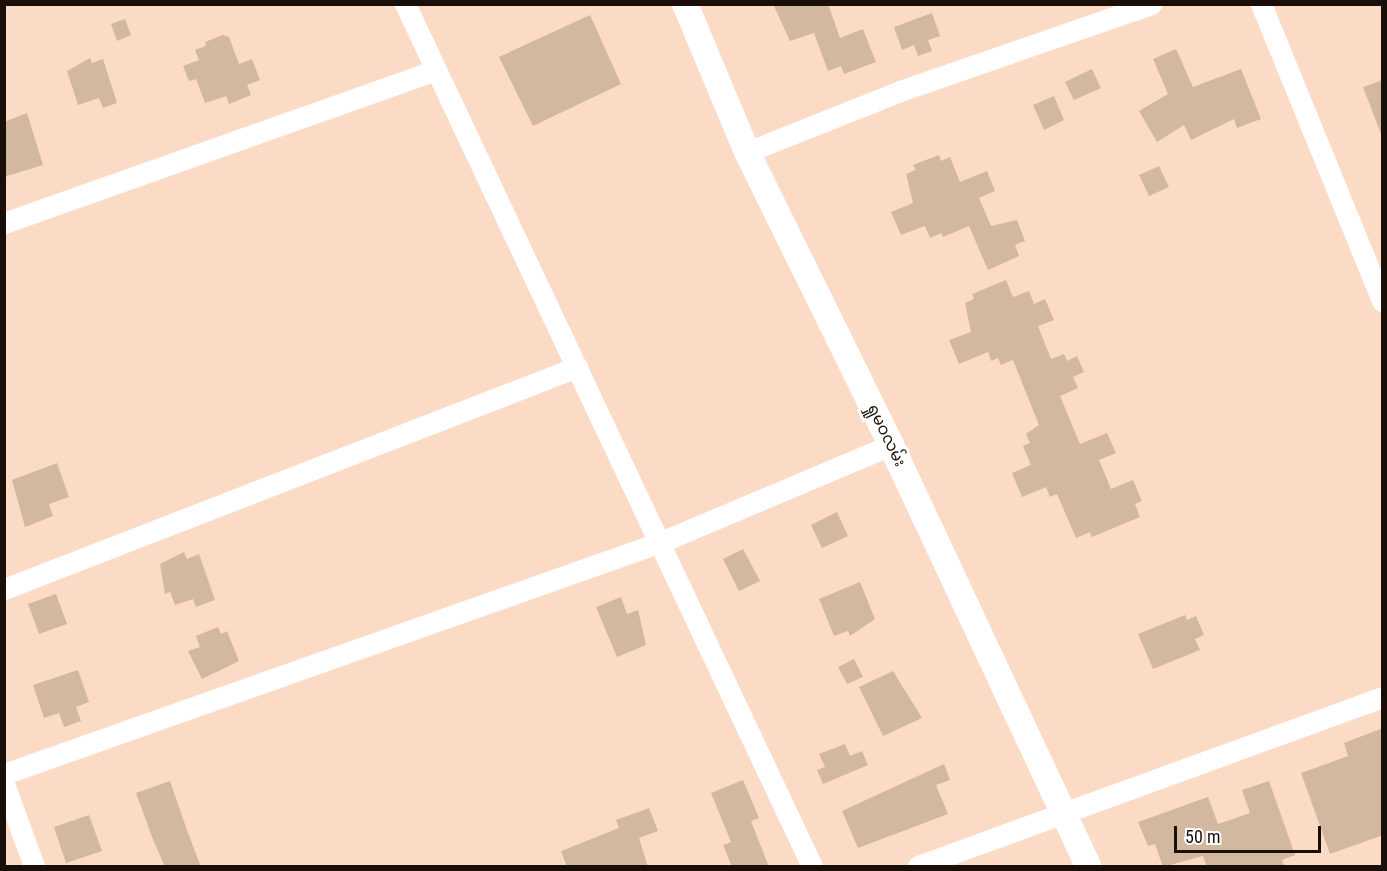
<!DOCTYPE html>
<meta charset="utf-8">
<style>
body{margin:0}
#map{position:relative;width:1387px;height:871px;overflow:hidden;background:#fcdbc6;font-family:"Roboto Condensed","Noto Sans Myanmar",sans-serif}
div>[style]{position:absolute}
.building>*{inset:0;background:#d1b89e}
.minor>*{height:21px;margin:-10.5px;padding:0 10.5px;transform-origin:10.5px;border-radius:10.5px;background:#fff}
.tertiary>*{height:26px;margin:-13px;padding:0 13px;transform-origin:13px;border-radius:13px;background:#fff}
span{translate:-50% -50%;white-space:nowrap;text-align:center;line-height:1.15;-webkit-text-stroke:6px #fff;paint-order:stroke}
.street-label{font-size:16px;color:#190f08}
.frame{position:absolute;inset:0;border:6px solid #190f08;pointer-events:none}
.scale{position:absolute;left:1174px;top:826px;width:147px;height:27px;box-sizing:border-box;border:3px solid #190f08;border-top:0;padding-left:8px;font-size:18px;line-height:21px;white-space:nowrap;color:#190f08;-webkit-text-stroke:4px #fff;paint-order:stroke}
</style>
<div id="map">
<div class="building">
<i style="clip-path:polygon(773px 4px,828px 4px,840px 38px,863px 29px,876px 62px,844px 74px,841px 66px,828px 71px,814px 33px,790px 41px)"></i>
<i style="clip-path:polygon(932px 13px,940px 36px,928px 40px,932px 51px,918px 56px,914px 45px,902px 50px,894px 27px)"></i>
<i style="clip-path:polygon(590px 15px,621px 84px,533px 126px,499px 57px)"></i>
<i style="clip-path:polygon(125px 19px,131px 35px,117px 41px,111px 24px)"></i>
<i style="clip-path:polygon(223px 35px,229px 37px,239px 64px,252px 59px,260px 80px,247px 85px,251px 95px,229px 104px,226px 96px,205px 103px,196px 79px,189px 81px,183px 66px,199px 60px,195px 50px,206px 46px,205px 42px)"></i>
<i style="clip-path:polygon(1176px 49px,1193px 87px,1241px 69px,1261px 119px,1237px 128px,1234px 119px,1191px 140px,1184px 125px,1157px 142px,1139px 111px,1168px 94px,1153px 59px)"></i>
<i style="clip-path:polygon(90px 58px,92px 63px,103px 59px,117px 103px,103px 108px,99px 98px,78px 105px,67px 71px)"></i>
<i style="clip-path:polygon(1092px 69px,1101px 88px,1074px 100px,1065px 82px)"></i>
<i style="clip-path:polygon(1383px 80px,1383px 134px,1381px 134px,1363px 87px)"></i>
<i style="clip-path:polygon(1054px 96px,1064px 120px,1044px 130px,1033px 105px)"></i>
<i style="clip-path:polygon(27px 113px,43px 165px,4px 177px,4px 122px)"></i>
<i style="clip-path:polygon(939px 155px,941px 161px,950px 157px,960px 182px,987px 171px,995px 191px,979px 198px,991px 226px,1017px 220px,1025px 241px,1015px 245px,1019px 256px,988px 270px,969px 226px,943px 237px,941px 233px,930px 238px,925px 226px,901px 235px,891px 212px,913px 203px,906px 174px,916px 170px,913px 165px)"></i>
<i style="clip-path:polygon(1159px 166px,1169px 187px,1149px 196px,1139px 175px)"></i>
<i style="clip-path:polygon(1006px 280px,1013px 297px,1029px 291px,1034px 304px,1045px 299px,1054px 320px,1038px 326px,1051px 359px,1064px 354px,1067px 361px,1077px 356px,1084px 372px,1073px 377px,1078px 388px,1060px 396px,1080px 444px,1107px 433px,1116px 453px,1099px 460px,1111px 489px,1133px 480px,1142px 501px,1135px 504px,1140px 517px,1092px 537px,1090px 532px,1076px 538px,1057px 494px,1050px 497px,1046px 487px,1022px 497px,1012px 473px,1031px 465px,1023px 446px,1030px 443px,1026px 434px,1039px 425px,1013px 360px,1001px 365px,998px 358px,991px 361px,988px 352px,959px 364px,949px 340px,971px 332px,965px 303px,974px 299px,972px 294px)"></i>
<i style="clip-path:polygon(57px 463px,69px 497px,49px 504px,53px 516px,25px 527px,12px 480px)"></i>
<i style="clip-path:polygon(837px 512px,848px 536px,822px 548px,811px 525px)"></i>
<i style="clip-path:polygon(743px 549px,760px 581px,739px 591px,723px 559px)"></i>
<i style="clip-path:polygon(184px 552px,187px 559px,199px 554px,215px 600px,196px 607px,193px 599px,175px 605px,170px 592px,165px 594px,160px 564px)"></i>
<i style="clip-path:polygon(860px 582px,875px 619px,850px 636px,848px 631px,834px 636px,819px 599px)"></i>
<i style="clip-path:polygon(56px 594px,67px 624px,39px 634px,28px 604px)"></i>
<i style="clip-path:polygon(621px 597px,627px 614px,638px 610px,646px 645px,617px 657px,596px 607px)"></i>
<i style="clip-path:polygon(1185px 615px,1187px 620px,1196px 616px,1204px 635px,1195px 639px,1200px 650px,1153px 669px,1138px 634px)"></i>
<i style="clip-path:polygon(218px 627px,221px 634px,227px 631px,239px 661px,202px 679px,188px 651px,200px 647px,196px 636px)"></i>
<i style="clip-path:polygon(854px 659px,863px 677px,847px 684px,838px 667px)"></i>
<i style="clip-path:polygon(78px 670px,89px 702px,76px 707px,81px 721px,64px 727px,59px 713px,44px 718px,33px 685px)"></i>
<i style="clip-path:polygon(893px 671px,922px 718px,883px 736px,859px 687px)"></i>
<i style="clip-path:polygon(1383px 728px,1383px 835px,1330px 854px,1301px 773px,1348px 756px,1344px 743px)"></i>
<i style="clip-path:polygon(845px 744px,850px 756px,862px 751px,868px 765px,823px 784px,817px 770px,825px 767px,819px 754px)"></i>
<i style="clip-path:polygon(944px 764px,950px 780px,936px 785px,948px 814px,858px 848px,842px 811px)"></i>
<i style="clip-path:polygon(743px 780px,759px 818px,751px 821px,769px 867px,732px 867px,723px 845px,731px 842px,711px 793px)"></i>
<i style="clip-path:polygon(170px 781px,188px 833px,201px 867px,165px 867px,152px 837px,136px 793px)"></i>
<i style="clip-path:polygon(1269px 781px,1295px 855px,1282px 860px,1285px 867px,1207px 867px,1203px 856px,1163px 867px,1155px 844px,1148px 846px,1138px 822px,1208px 797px,1218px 824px,1250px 813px,1242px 790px)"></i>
<i style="clip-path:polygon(649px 808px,658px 831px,639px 838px,648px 867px,567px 867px,561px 851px,619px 828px,616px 820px)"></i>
<i style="clip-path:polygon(89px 815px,102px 851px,66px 863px,54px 827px)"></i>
</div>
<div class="minor">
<i style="left:405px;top:4px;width:953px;rotate:64.73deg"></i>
<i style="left:1261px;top:4px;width:321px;rotate:67.8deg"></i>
<i style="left:747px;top:152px;width:165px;rotate:-21.7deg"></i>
<i style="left:900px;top:91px;width:266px;rotate:-19.1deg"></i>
<i style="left:4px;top:223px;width:457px;rotate:-19.5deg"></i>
<i style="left:4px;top:589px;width:615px;rotate:-21.18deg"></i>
<i style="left:4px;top:774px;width:697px;rotate:-19.45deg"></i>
<i style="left:661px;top:542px;width:250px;rotate:-22.9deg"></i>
<i style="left:4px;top:784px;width:87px;rotate:69.9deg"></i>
<i style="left:918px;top:866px;width:494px;rotate:-20deg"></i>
</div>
<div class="tertiary">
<i style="left:685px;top:4px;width:160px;rotate:67.3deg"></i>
<i style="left:747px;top:152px;width:326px;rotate:63.8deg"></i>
<i style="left:891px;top:445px;width:465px;rotate:64.9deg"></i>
</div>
<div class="street-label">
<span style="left:886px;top:435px;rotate:64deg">ရှုမဝလမ်း</span>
</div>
<div class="frame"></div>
<div class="scale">50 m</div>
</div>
